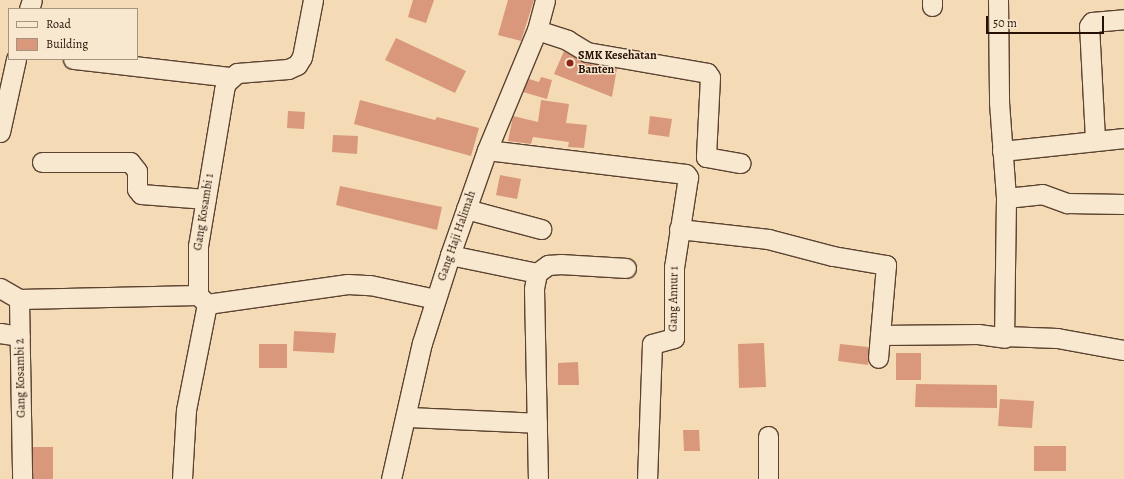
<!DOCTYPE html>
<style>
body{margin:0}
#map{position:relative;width:1124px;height:479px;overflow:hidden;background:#f4dbb6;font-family:Alegreya,serif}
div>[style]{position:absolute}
.building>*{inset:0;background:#d9987c}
.roads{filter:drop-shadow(1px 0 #5c4331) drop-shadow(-1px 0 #5c4331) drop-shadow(0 1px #5c4331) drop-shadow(0 -1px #5c4331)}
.minor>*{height:19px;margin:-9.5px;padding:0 9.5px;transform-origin:9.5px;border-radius:9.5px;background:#f8e8d0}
.dots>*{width:11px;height:11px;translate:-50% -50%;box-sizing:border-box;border:2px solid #f8e8d0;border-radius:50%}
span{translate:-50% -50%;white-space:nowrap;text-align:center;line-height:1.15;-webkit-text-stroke:3px #f8e8d0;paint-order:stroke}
.poi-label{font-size:12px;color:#291005;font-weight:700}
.left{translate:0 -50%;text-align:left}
.street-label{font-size:12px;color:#291005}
.legend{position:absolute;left:8px;top:8px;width:130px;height:52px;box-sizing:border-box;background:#f8e8d0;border:1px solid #a5927f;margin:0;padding:5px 7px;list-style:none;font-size:12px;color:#291005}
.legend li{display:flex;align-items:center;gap:8px;height:20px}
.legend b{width:20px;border:1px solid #a5927f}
.scale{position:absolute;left:986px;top:16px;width:118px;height:18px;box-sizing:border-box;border:2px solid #291005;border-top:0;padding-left:5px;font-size:12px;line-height:14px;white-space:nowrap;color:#291005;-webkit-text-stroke:3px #f8e8d0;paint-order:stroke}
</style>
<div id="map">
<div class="building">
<i style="clip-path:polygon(413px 0,434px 0,426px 23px,408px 17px)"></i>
<i style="clip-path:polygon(508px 0,534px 0,521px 41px,498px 35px)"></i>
<i style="clip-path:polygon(396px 38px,466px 71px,455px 93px,385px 60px)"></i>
<i style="clip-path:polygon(564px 51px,585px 63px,617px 68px,612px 97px,554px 74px)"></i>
<i style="clip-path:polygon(541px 77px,552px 80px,547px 99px,523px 92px,529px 79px,539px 82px)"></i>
<i style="clip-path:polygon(360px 100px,435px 120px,437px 117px,479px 128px,471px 156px,354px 124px)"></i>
<i style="clip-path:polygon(541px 100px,569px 104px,566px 123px,587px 125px,584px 148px,568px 147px,569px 142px,533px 137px,531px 144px,508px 141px,513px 116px,538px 122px)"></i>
<i style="clip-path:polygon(288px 111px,305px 112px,304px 129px,287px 128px)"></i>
<i style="clip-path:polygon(650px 116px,672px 119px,669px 137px,648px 134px)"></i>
<i style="clip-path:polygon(333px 135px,358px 136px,357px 154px,332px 152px)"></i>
<i style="clip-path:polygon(500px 175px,521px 179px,517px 199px,496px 195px)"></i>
<i style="clip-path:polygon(340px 186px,442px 207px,437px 230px,336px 205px)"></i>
<i style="clip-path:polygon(294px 331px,336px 333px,334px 353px,293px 351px)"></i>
<i style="clip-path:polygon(764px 343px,766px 387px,739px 388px,738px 344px)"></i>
<i style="clip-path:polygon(259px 344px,287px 344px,287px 368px,259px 368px)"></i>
<i style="clip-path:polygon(840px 344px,868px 347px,868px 365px,838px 361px)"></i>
<i style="clip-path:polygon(896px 353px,921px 353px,921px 380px,896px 380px)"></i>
<i style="clip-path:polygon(578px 362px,579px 385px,558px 385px,558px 363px)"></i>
<i style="clip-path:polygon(916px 384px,997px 385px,997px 408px,915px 407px)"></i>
<i style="clip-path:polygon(1000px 399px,1034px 401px,1032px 428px,998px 426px)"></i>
<i style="clip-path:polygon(683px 430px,699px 430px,700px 451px,684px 451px)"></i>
<i style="clip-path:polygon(1034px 446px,1066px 446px,1066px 471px,1034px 471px)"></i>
<i style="clip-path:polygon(32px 447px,53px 447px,53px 479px,33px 479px)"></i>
</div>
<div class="roads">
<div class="minor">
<i style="left:998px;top:0;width:102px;rotate:89.4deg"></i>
<i style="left:999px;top:102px;width:96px;rotate:85.8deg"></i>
<i style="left:1006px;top:198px;width:138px;rotate:90.8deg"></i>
<i style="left:1004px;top:336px;width:53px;rotate:2.2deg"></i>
<i style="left:1057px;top:338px;width:68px;rotate:10.2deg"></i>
<i style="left:932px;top:6px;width:6px;rotate:-90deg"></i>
<i style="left:29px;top:9px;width:9px;rotate:-72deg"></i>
<i style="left:537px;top:30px;width:32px;rotate:18deg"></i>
<i style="left:567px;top:40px;width:23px;rotate:31deg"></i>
<i style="left:587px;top:52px;width:122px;rotate:9.9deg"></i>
<i style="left:707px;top:73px;width:5px;rotate:53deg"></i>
<i style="left:710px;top:77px;width:80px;rotate:92.9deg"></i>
<i style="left:706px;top:157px;width:35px;rotate:10deg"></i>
<i style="left:73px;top:59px;width:159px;rotate:6.5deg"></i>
<i style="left:0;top:132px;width:75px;rotate:-77.6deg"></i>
<i style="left:1095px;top:139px;width:113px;rotate:-93deg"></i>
<i style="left:1089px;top:26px;width:5px;rotate:-53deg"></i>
<i style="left:1092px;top:22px;width:32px;rotate:-5deg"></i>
<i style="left:487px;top:150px;width:200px;rotate:6.9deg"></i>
<i style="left:686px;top:174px;width:4px;rotate:56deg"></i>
<i style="left:688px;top:177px;width:91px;rotate:98.8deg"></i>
<i style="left:674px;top:267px;width:71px;rotate:90deg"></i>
<i style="left:674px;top:338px;width:23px;rotate:165deg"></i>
<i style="left:652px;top:344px;width:135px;rotate:92.1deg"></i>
<i style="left:1002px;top:151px;width:123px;rotate:-6.1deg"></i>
<i style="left:42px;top:162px;width:88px"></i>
<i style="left:130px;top:162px;width:11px;rotate:52deg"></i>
<i style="left:137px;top:171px;width:18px;rotate:90deg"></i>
<i style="left:137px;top:189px;width:6px;rotate:51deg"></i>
<i style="left:141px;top:194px;width:65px;rotate:4.4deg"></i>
<i style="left:1006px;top:198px;width:36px;rotate:-6deg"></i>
<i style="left:1042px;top:194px;width:27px;rotate:20deg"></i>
<i style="left:1067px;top:203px;width:57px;rotate:1deg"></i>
<i style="left:466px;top:209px;width:78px;rotate:14.9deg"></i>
<i style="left:679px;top:229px;width:90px;rotate:6.4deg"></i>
<i style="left:768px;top:239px;width:67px;rotate:14.7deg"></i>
<i style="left:833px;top:256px;width:54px;rotate:9.6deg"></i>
<i style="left:886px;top:265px;width:93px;rotate:94.9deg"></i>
<i style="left:450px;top:255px;width:89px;rotate:11.7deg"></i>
<i style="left:537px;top:273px;width:16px;rotate:101deg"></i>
<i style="left:534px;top:289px;width:190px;rotate:88.8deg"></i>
<i style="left:537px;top:273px;width:14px;rotate:-36deg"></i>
<i style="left:548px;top:265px;width:13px;rotate:-4deg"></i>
<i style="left:561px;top:264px;width:65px;rotate:3.5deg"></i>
<i style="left:0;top:288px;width:22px;rotate:30deg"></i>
<i style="left:19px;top:299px;width:179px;rotate:-1.3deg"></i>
<i style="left:19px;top:299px;width:180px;rotate:89deg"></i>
<i style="left:207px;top:304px;width:142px;rotate:-8.1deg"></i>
<i style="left:348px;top:284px;width:22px;rotate:3deg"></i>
<i style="left:370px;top:285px;width:67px;rotate:12deg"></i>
<i style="left:0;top:333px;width:20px;rotate:9deg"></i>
<i style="left:880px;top:335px;width:98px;rotate:-0.6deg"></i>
<i style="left:978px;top:334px;width:27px;rotate:8deg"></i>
<i style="left:407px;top:417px;width:130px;rotate:2.6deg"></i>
<i style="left:768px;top:436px;width:43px;rotate:90deg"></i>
<i style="left:182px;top:479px;width:69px;rotate:-86.7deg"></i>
<i style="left:186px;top:410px;width:108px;rotate:-78.8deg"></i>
<i style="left:207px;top:304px;width:13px;rotate:-135deg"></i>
<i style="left:198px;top:295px;width:49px;rotate:-90deg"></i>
<i style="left:198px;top:246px;width:158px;rotate:-80.5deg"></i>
<i style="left:224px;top:90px;width:7px;rotate:-74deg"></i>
<i style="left:226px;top:83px;width:15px;rotate:-42deg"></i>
<i style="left:237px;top:73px;width:51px;rotate:-4.5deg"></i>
<i style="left:288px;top:69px;width:10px;rotate:-24deg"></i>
<i style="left:297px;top:65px;width:9px;rotate:-58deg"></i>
<i style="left:302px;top:57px;width:58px;rotate:-79.1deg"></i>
<i style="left:391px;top:479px;width:139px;rotate:-77.2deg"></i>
<i style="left:422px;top:343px;width:92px;rotate:-72.3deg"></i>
<i style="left:450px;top:255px;width:111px;rotate:-70.6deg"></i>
<i style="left:487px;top:150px;width:130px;rotate:-67.4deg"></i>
<i style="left:537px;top:30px;width:31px;rotate:-75deg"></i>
</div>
</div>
<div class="dots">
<i style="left:570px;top:63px;background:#8f2418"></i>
</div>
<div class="poi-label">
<span class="left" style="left:578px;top:63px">SMK Kesehatan<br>Banten</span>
</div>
<div class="street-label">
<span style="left:204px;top:212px;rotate:-81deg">Gang Kosambi 1</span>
<span style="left:457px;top:236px;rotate:-71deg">Gang Haji Halimah</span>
<span style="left:674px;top:299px;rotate:-89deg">Gang Annur 1</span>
<span style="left:21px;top:378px;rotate:-91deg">Gang Kosambi 2</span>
</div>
<ul class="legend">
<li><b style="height:5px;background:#f8e8d0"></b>Road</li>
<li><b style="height:11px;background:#d9987c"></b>Building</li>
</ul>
<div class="scale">50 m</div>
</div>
